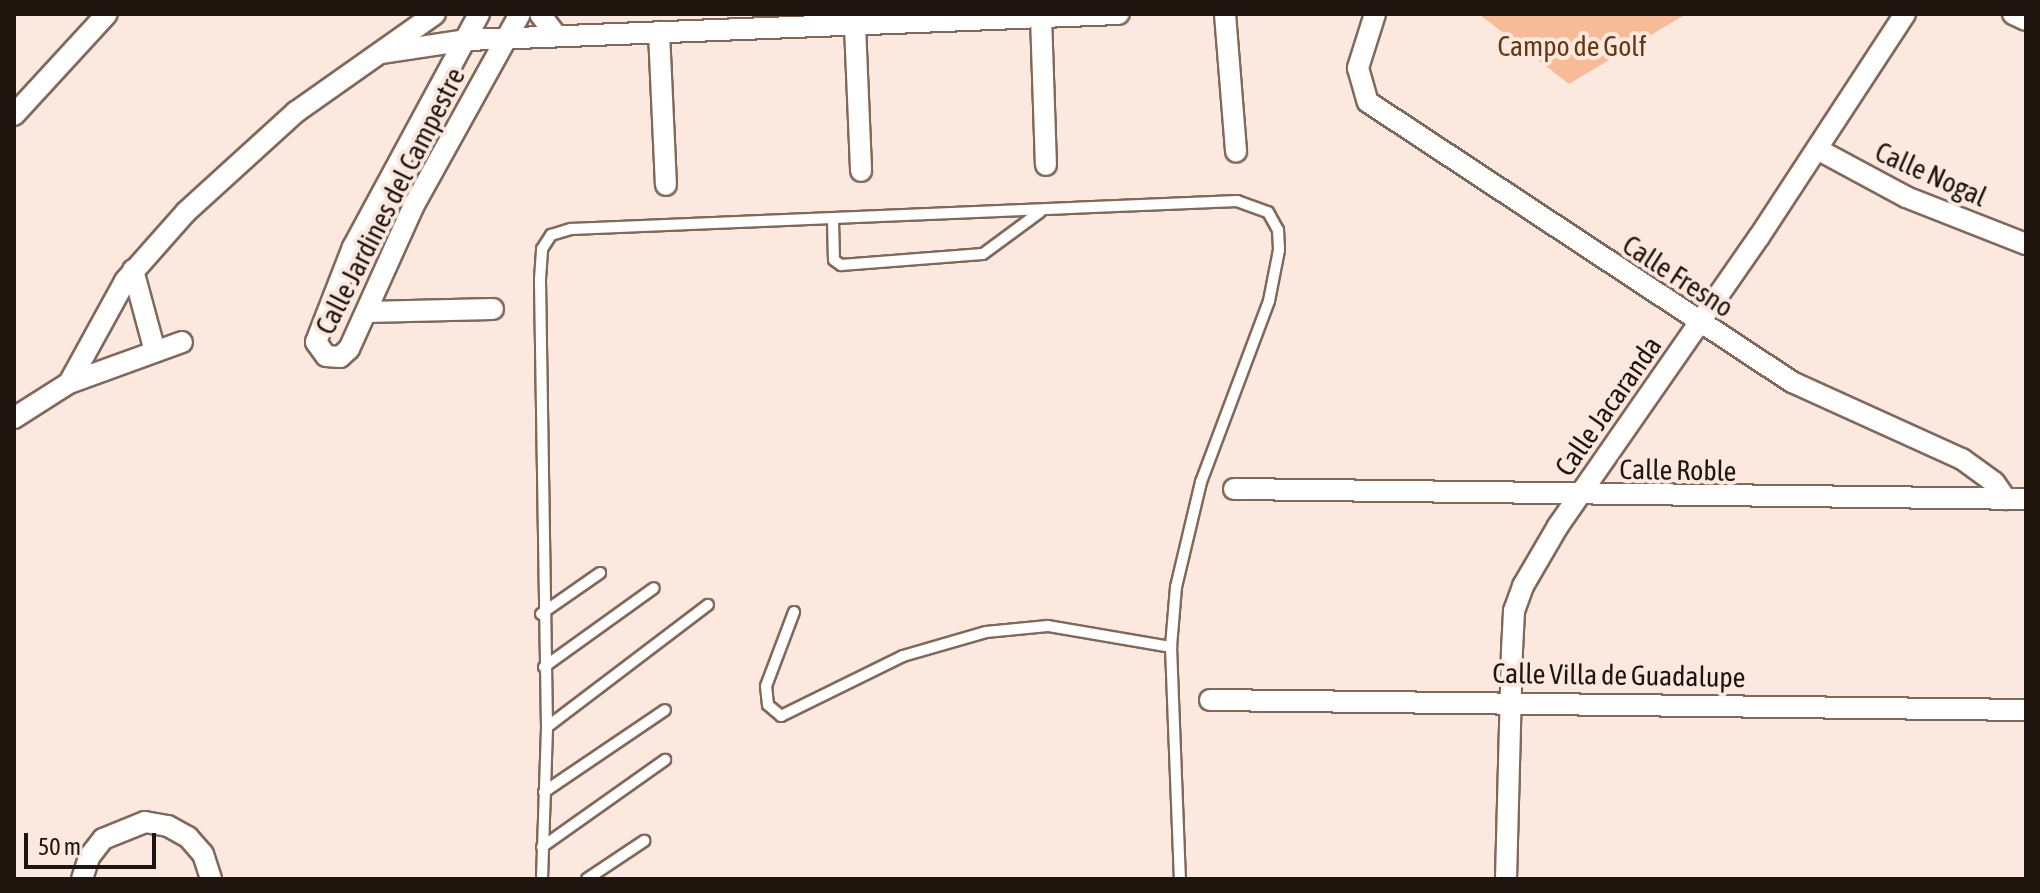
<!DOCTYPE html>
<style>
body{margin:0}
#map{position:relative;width:2040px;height:893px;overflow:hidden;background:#fbe8de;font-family:"Asap Condensed",sans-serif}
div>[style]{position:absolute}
.green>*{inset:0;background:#f7bb97}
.roads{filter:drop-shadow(2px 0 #826858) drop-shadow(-2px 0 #826858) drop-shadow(0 2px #826858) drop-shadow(0 -2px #826858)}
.service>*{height:10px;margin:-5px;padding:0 5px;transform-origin:5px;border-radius:5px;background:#fff}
.minor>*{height:20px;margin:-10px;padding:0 10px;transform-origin:10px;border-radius:10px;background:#fff}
span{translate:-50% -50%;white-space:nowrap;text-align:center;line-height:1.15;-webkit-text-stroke:8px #fbe8de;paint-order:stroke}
.park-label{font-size:28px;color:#693612}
.street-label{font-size:28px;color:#1f150e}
.frame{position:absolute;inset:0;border:16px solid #1f150e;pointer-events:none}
.scale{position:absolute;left:24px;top:833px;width:132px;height:36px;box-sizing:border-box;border:4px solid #1f150e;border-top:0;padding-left:10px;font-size:24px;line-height:28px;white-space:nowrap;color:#1f150e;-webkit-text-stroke:6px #fbe8de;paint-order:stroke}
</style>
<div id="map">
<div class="green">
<i style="clip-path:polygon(1479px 14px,1686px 14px,1569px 84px)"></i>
</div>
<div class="roads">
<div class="service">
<i style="left:833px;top:220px;width:40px;rotate:88.6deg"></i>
<i style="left:834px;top:260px;width:9px;rotate:36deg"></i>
<i style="left:841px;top:265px;width:142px;rotate:-4.4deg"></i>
<i style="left:983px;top:254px;width:71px;rotate:-36.4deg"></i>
<i style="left:794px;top:612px;width:79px;rotate:110.7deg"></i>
<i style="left:766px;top:686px;width:19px;rotate:84deg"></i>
<i style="left:768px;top:705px;width:17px;rotate:40deg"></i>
<i style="left:781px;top:716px;width:136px;rotate:-26.2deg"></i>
<i style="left:903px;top:656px;width:86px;rotate:-16.1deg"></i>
<i style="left:986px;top:632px;width:62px;rotate:-5.5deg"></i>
<i style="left:1048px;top:626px;width:125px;rotate:9.7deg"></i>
<i style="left:541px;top:614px;width:72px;rotate:-34.8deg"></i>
<i style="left:544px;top:667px;width:135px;rotate:-35.7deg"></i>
<i style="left:547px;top:727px;width:202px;rotate:-37.2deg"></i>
<i style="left:544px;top:792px;width:146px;rotate:-34.1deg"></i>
<i style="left:542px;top:847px;width:151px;rotate:-35.3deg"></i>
<i style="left:542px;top:879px;width:152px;rotate:-88.1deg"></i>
<i style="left:547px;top:727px;width:448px;rotate:-90.9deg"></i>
<i style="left:540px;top:279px;width:30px;rotate:-86deg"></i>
<i style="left:542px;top:249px;width:17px;rotate:-57deg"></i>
<i style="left:551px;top:235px;width:21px;rotate:-17deg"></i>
<i style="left:571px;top:229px;width:667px;rotate:-2.41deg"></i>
<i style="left:1237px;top:201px;width:33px;rotate:20deg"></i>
<i style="left:1268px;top:212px;width:21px;rotate:61deg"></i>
<i style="left:1278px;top:230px;width:20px;rotate:87deg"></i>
<i style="left:1279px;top:250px;width:52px;rotate:101.1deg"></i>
<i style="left:1269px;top:301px;width:193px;rotate:110.6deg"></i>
<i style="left:1201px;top:482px;width:108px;rotate:103.4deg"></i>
<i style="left:1176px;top:587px;width:60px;rotate:94.8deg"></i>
<i style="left:1171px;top:647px;width:232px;rotate:87.8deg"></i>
<i style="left:587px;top:879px;width:69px;rotate:-33.7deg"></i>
</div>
<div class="minor">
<i style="left:479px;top:14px;width:265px;rotate:118.4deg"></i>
<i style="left:353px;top:247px;width:102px;rotate:111.3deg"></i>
<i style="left:316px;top:342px;width:17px;rotate:54deg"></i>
<i style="left:326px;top:356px;width:14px;rotate:4deg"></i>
<i style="left:340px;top:357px;width:12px;rotate:-42deg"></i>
<i style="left:349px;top:349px;width:158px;rotate:-65.7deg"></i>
<i style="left:414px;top:205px;width:218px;rotate:-61deg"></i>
<i style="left:540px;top:14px;width:26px;rotate:53deg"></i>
<i style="left:1225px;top:14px;width:138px;rotate:85.4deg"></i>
<i style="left:1375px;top:14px;width:57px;rotate:107.5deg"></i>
<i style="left:1358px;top:68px;width:35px;rotate:74deg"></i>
<i style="left:1368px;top:102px;width:508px;rotate:33.44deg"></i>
<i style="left:1792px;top:382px;width:187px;rotate:24.4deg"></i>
<i style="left:1962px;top:459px;width:39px;rotate:36deg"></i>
<i style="left:1994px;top:482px;width:21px;rotate:55deg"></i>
<i style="left:2013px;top:14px;width:14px;rotate:25deg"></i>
<i style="left:1041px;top:16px;width:149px;rotate:88.1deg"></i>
<i style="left:855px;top:26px;width:145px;rotate:87.6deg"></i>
<i style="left:659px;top:32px;width:153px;rotate:87.4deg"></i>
<i style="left:381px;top:53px;width:87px;rotate:-8.6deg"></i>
<i style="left:467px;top:40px;width:652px;rotate:-2.29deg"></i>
<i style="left:14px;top:115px;width:137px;rotate:-47.4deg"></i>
<i style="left:1817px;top:149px;width:101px;rotate:28.3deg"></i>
<i style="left:1906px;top:197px;width:129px;rotate:21.4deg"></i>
<i style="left:133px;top:270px;width:81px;rotate:74.9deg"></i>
<i style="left:367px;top:312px;width:126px;rotate:-1.4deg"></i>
<i style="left:69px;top:383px;width:116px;rotate:-61.2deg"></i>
<i style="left:125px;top:281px;width:92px;rotate:-48.5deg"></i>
<i style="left:186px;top:212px;width:149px;rotate:-42.3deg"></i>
<i style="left:296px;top:112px;width:170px;rotate:-35.2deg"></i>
<i style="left:14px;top:418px;width:65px;rotate:-32.5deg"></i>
<i style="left:69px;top:383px;width:120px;rotate:-19.9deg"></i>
<i style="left:1234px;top:489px;width:792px;rotate:0.72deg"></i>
<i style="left:1210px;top:700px;width:816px;rotate:0.7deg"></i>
<i style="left:82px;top:879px;width:23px;rotate:-72deg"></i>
<i style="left:89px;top:857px;width:23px;rotate:-52deg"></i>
<i style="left:103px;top:839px;width:45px;rotate:-22deg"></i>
<i style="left:145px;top:822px;width:23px;rotate:10deg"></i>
<i style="left:168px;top:826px;width:23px;rotate:29deg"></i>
<i style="left:188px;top:837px;width:23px;rotate:49deg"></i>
<i style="left:203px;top:854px;width:26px;rotate:72deg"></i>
<i style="left:1506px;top:879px;width:229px;rotate:-88.5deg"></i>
<i style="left:1512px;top:650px;width:39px;rotate:-87deg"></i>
<i style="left:1514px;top:611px;width:27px;rotate:-70deg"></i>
<i style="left:1523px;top:586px;width:69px;rotate:-59.7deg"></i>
<i style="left:1558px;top:526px;width:352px;rotate:-55.2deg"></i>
<i style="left:1759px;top:237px;width:267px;rotate:-56.8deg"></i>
</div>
</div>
<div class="park-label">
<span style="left:1572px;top:46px">Campo de Golf</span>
</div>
<div class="street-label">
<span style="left:1931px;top:174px;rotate:24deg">Calle Nogal</span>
<span style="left:390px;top:201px;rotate:-63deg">Calle Jardines del Campestre</span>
<span style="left:1678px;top:276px;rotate:33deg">Calle Fresno</span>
<span style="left:1608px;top:406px;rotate:-55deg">Calle Jacaranda</span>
<span style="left:1678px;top:470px;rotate:1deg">Calle Roble</span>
<span style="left:1619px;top:675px;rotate:1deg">Calle Villa de Guadalupe</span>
</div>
<div class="frame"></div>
<div class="scale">50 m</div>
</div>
